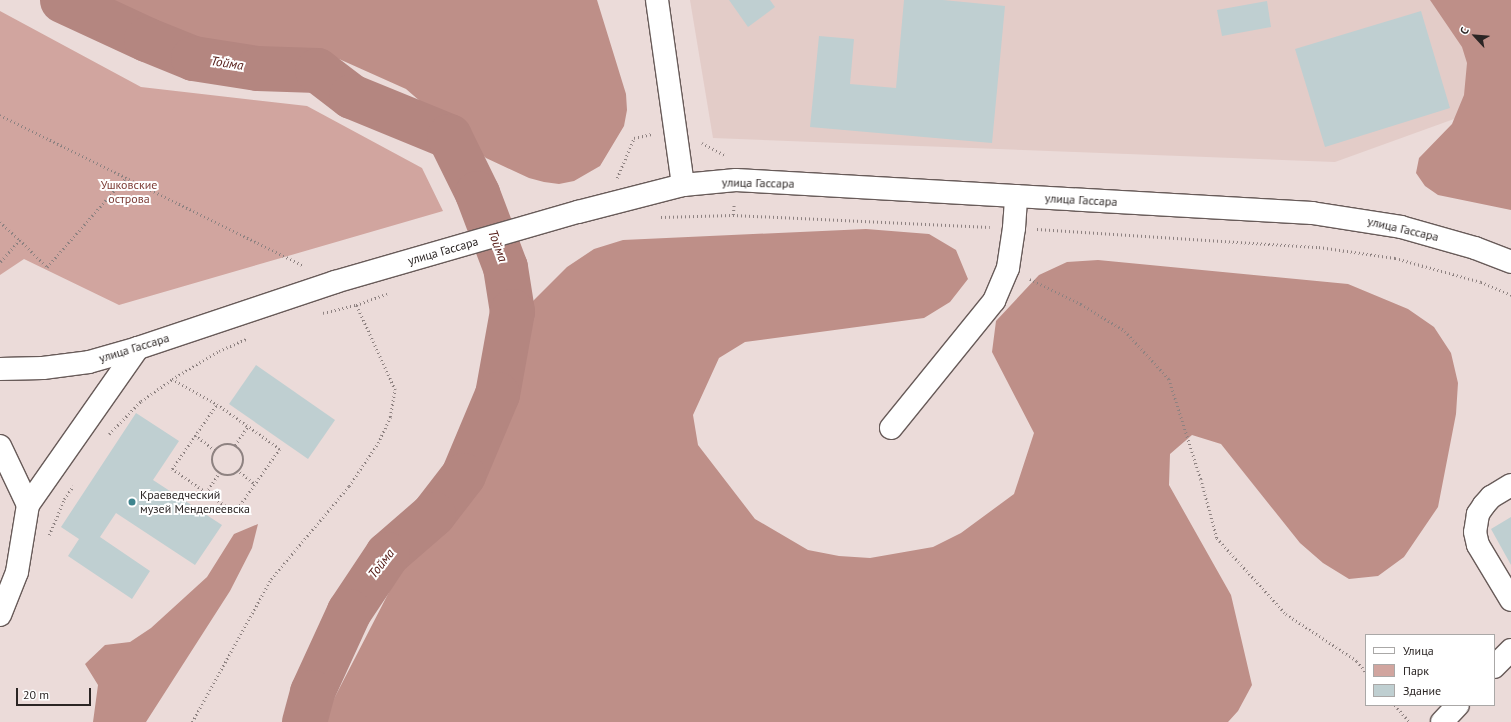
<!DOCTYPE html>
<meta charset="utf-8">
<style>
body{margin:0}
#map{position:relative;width:1511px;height:722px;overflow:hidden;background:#ebdbd9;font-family:"PT Sans",sans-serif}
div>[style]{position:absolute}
.built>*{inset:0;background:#e3ccc8}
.green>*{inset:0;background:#d1a59f}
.forest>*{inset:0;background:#be8f88}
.river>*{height:45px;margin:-22.5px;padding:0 22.5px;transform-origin:22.5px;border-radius:22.5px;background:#b48680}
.building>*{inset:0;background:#bfcfd1}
.path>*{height:2.5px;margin-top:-1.25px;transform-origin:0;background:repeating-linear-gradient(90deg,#8e8281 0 1px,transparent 0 4px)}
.path>.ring{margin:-1.25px;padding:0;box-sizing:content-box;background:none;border:2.5px solid #8e8281;border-radius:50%}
.roads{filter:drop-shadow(1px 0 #685b59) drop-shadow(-1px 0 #685b59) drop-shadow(0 1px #685b59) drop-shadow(0 -1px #685b59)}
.minor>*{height:22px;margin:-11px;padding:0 11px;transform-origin:11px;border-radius:11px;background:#fff}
.major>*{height:22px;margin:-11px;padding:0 11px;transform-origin:11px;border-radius:11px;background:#fff}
.dots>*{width:11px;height:11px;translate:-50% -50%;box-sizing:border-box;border:2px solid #fff;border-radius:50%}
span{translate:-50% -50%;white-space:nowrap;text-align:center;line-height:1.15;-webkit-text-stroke:4px #fff;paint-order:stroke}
.street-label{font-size:12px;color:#2b2524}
.park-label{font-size:12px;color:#7d3e37}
.poi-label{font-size:12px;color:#2b2524}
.left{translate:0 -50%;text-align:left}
.water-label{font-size:13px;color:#541a15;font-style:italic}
.legend{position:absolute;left:1365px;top:634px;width:130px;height:72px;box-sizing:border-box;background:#fff;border:1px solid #aaa8a7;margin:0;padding:5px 7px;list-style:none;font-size:12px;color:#2b2524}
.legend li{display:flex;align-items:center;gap:8px;height:20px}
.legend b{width:20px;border:1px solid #aaa8a7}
.north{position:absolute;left:1455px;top:16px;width:40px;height:40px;-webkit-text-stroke:3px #fff;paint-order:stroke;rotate:296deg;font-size:11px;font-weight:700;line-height:16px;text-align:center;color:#2b2524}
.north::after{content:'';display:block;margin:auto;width:14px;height:18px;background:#2b2524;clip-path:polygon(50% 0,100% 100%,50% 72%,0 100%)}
.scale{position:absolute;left:16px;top:688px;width:75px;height:18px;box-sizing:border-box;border:2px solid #2b2524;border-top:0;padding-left:5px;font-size:12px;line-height:14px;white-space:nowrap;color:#2b2524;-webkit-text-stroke:3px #fff;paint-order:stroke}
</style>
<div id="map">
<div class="built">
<i style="clip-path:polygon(690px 0,1511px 0,1490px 106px,1335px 162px,713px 138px)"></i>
</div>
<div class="green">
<i style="clip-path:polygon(0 11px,141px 87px,307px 106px,422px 168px,443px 211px,119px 305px,24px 259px,0 275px)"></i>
</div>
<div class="forest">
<i style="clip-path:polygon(98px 0,597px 0,626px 94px,627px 110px,624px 126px,600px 166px,574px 181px,559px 184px,544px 182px,529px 178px,486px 158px,406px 89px,339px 59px,324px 54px,192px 39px)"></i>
<i style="clip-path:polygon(1430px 0,1511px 0,1511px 210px,1438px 195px,1425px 186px,1416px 173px,1419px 158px,1452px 124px,1464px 95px,1467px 63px,1462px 47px)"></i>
<i style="clip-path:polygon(866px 229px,929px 234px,956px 250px,968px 279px,950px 302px,924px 318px,745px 342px,719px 358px,693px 415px,698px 445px,755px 519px,808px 550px,839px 556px,870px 558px,933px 547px,961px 533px,1014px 494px,1034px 433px,992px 352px,996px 321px,1039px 275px,1067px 262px,1098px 260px,1348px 284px,1408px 309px,1434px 327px,1451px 353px,1458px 383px,1456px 414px,1438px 507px,1404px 557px,1378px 576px,1349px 579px,1323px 563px,1300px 543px,1221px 444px,1192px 435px,1170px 454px,1169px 485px,1231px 595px,1252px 685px,1238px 711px,1228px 722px,322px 722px,404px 563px,468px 495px,497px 435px,523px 311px,567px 267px,594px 249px,623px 240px)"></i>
<i style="clip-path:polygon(258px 524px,252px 548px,230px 591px,146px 722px,93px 722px,98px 685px,85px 664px,105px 645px,130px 642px,151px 628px,207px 577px,234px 534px)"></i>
</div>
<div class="river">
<i style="left:62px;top:0;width:93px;rotate:24.9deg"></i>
<i style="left:146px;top:39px;width:51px;rotate:22deg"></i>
<i style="left:193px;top:58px;width:65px;rotate:8.9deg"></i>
<i style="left:257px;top:68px;width:60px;rotate:1.9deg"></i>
<i style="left:317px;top:70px;width:43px;rotate:37.4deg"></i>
<i style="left:351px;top:96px;width:106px;rotate:22.2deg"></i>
<i style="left:449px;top:136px;width:64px;rotate:63.8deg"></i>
<i style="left:477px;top:193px;width:79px;rotate:69.3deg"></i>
<i style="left:505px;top:267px;width:45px;rotate:81deg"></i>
<i style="left:512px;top:311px;width:84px;rotate:100.2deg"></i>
<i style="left:497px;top:394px;width:88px;rotate:112.8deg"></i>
<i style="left:463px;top:475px;width:49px;rotate:127.6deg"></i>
<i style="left:433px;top:514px;width:61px;rotate:139deg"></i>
<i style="left:387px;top:554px;width:69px;rotate:123.7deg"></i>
<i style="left:349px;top:611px;width:89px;rotate:114.6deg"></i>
<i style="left:312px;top:692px;width:31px;rotate:105deg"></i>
</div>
<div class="building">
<i style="clip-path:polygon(729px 0,770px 0,775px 7px,748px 27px)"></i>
<i style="clip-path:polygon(904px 0,943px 0,1005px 6px,992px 143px,810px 127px,819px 36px,854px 39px,850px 84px,896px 88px)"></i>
<i style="clip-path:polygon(1267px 1px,1271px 27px,1222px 36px,1217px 10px)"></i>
<i style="clip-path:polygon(1421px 11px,1450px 108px,1325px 147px,1295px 49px)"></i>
<i style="clip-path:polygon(256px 365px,335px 420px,308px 459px,229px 404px)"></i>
<i style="clip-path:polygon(136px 413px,179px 441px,153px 480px,222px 525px,195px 565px,116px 513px,100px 537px,150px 571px,132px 599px,68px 556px,79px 539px,61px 527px)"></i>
<i style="clip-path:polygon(1511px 517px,1511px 565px,1491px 529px)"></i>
</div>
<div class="path">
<i style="left:0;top:115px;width:339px;rotate:26.4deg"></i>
<i style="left:702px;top:143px;width:27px;rotate:28deg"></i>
<i style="left:617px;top:178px;width:43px;rotate:-67deg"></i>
<i style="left:634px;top:138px;width:18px;rotate:-13deg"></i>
<i style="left:733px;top:215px;width:11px;rotate:-85deg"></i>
<i style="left:661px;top:217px;width:72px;rotate:-1.6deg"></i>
<i style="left:733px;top:215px;width:257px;rotate:2.7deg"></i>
<i style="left:0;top:222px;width:27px;rotate:42deg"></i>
<i style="left:20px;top:240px;width:30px;rotate:131deg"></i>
<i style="left:1037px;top:229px;width:283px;rotate:3.7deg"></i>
<i style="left:1319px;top:247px;width:77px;rotate:8.2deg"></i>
<i style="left:1395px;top:258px;width:89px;rotate:15.6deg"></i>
<i style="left:1481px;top:282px;width:33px;rotate:23deg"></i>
<i style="left:20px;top:240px;width:38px;rotate:45deg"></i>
<i style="left:47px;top:267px;width:120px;rotate:-48.7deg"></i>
<i style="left:1030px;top:279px;width:57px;rotate:26.1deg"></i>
<i style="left:1081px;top:304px;width:52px;rotate:31.5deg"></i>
<i style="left:1125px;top:331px;width:65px;rotate:47.5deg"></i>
<i style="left:1169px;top:379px;width:105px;rotate:72.3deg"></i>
<i style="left:1201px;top:479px;width:61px;rotate:74.8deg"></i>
<i style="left:1217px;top:538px;width:103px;rotate:47.8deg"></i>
<i style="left:1286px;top:614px;width:85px;rotate:33.5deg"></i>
<i style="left:1357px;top:661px;width:14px;rotate:51deg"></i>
<i style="left:323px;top:313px;width:34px;rotate:-14deg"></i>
<i style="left:356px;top:305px;width:33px;rotate:-20deg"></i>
<i style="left:172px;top:379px;width:51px;rotate:29.1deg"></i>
<i style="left:217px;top:404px;width:77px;rotate:35.5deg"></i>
<i style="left:280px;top:449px;width:78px;rotate:125.1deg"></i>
<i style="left:235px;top:513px;width:77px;rotate:-145.1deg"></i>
<i style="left:172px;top:469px;width:79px;rotate:-55.3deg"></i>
<i style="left:109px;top:434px;width:46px;rotate:-45.9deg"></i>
<i style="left:141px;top:401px;width:38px;rotate:-35deg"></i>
<i style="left:172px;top:379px;width:55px;rotate:-30.8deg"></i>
<i style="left:219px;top:351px;width:30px;rotate:-24deg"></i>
<i style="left:195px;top:435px;width:25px;rotate:37deg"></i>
<i class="ring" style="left:212px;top:444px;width:29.5px;height:29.5px"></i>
<i style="left:235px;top:445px;width:23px;rotate:-56deg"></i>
<i style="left:240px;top:472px;width:19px;rotate:39deg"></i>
<i style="left:206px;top:493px;width:24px;rotate:-57deg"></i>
<i style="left:49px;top:535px;width:39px;rotate:-67deg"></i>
<i style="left:64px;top:499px;width:16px;rotate:-55deg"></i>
<i style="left:1395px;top:705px;width:23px;rotate:49deg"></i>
<i style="left:192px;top:722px;width:163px;rotate:-61.1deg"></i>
<i style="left:271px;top:579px;width:121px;rotate:-50deg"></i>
<i style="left:349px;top:486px;width:52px;rotate:-56deg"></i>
<i style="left:378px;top:443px;width:29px;rotate:-65deg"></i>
<i style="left:390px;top:417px;width:27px;rotate:-80deg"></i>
<i style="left:395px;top:390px;width:94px;rotate:-114.6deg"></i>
</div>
<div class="roads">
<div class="minor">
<i style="left:657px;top:0;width:187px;rotate:82deg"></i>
<i style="left:891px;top:428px;width:164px;rotate:-51deg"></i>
<i style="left:994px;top:301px;width:36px;rotate:-67deg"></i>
<i style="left:1008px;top:268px;width:40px;rotate:-81.5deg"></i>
<i style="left:1014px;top:228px;width:32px;rotate:-86deg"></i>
<i style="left:0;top:446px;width:65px;rotate:64.6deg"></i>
<i style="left:1511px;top:485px;width:23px;rotate:149deg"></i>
<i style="left:1491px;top:497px;width:11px;rotate:131deg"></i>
<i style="left:1484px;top:505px;width:11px;rotate:124deg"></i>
<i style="left:1478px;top:514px;width:18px;rotate:99deg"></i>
<i style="left:1475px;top:532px;width:13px;rotate:77deg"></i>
<i style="left:1478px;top:545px;width:64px;rotate:59deg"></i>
<i style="left:0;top:615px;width:46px;rotate:-68.4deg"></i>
<i style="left:17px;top:572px;width:68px;rotate:-80.7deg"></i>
<i style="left:28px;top:505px;width:192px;rotate:-55deg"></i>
<i style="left:1494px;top:667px;width:24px;rotate:-45deg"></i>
<i style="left:1442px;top:722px;width:23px;rotate:-47deg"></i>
</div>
<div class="major">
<i style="left:0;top:369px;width:43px;rotate:-1.3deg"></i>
<i style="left:43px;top:368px;width:46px;rotate:-7.4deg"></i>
<i style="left:89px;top:362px;width:51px;rotate:-15.9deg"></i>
<i style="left:138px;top:348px;width:208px;rotate:-18.5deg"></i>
<i style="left:335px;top:282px;width:253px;rotate:-16.1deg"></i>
<i style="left:578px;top:212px;width:108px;rotate:-14.4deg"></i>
<i style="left:683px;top:185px;width:53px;rotate:-5.4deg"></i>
<i style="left:736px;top:180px;width:577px;rotate:3.28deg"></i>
<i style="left:1312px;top:213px;width:90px;rotate:8.9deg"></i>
<i style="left:1401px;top:227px;width:77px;rotate:15.8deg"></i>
<i style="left:1475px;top:248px;width:39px;rotate:21deg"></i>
</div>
</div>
<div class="dots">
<i style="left:132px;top:502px;background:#3e848e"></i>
</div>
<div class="street-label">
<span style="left:758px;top:183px;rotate:1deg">улица Гассара</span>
<span style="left:1081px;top:200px;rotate:3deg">улица Гассара</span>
<span style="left:1403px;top:229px;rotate:13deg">улица Гассара</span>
<span style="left:443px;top:251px;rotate:-16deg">улица Гассара</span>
<span style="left:134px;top:348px;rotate:-17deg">улица Гассара</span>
</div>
<div class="park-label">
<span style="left:129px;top:192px">Ушковские<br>острова</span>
</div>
<div class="poi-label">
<span class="left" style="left:140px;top:502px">Краеведческий<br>музей Менделеевска</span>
</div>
<div class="water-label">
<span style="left:227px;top:64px;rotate:9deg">Тойма</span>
<span style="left:497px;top:246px;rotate:70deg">Тойма</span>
<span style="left:382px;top:564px;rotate:-52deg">Тойма</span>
</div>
<ul class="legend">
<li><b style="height:5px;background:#fff"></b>Улица</li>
<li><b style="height:11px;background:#d1a59f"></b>Парк</li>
<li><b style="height:11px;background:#bfcfd1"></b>Здание</li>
</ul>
<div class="north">С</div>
<div class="scale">20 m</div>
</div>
